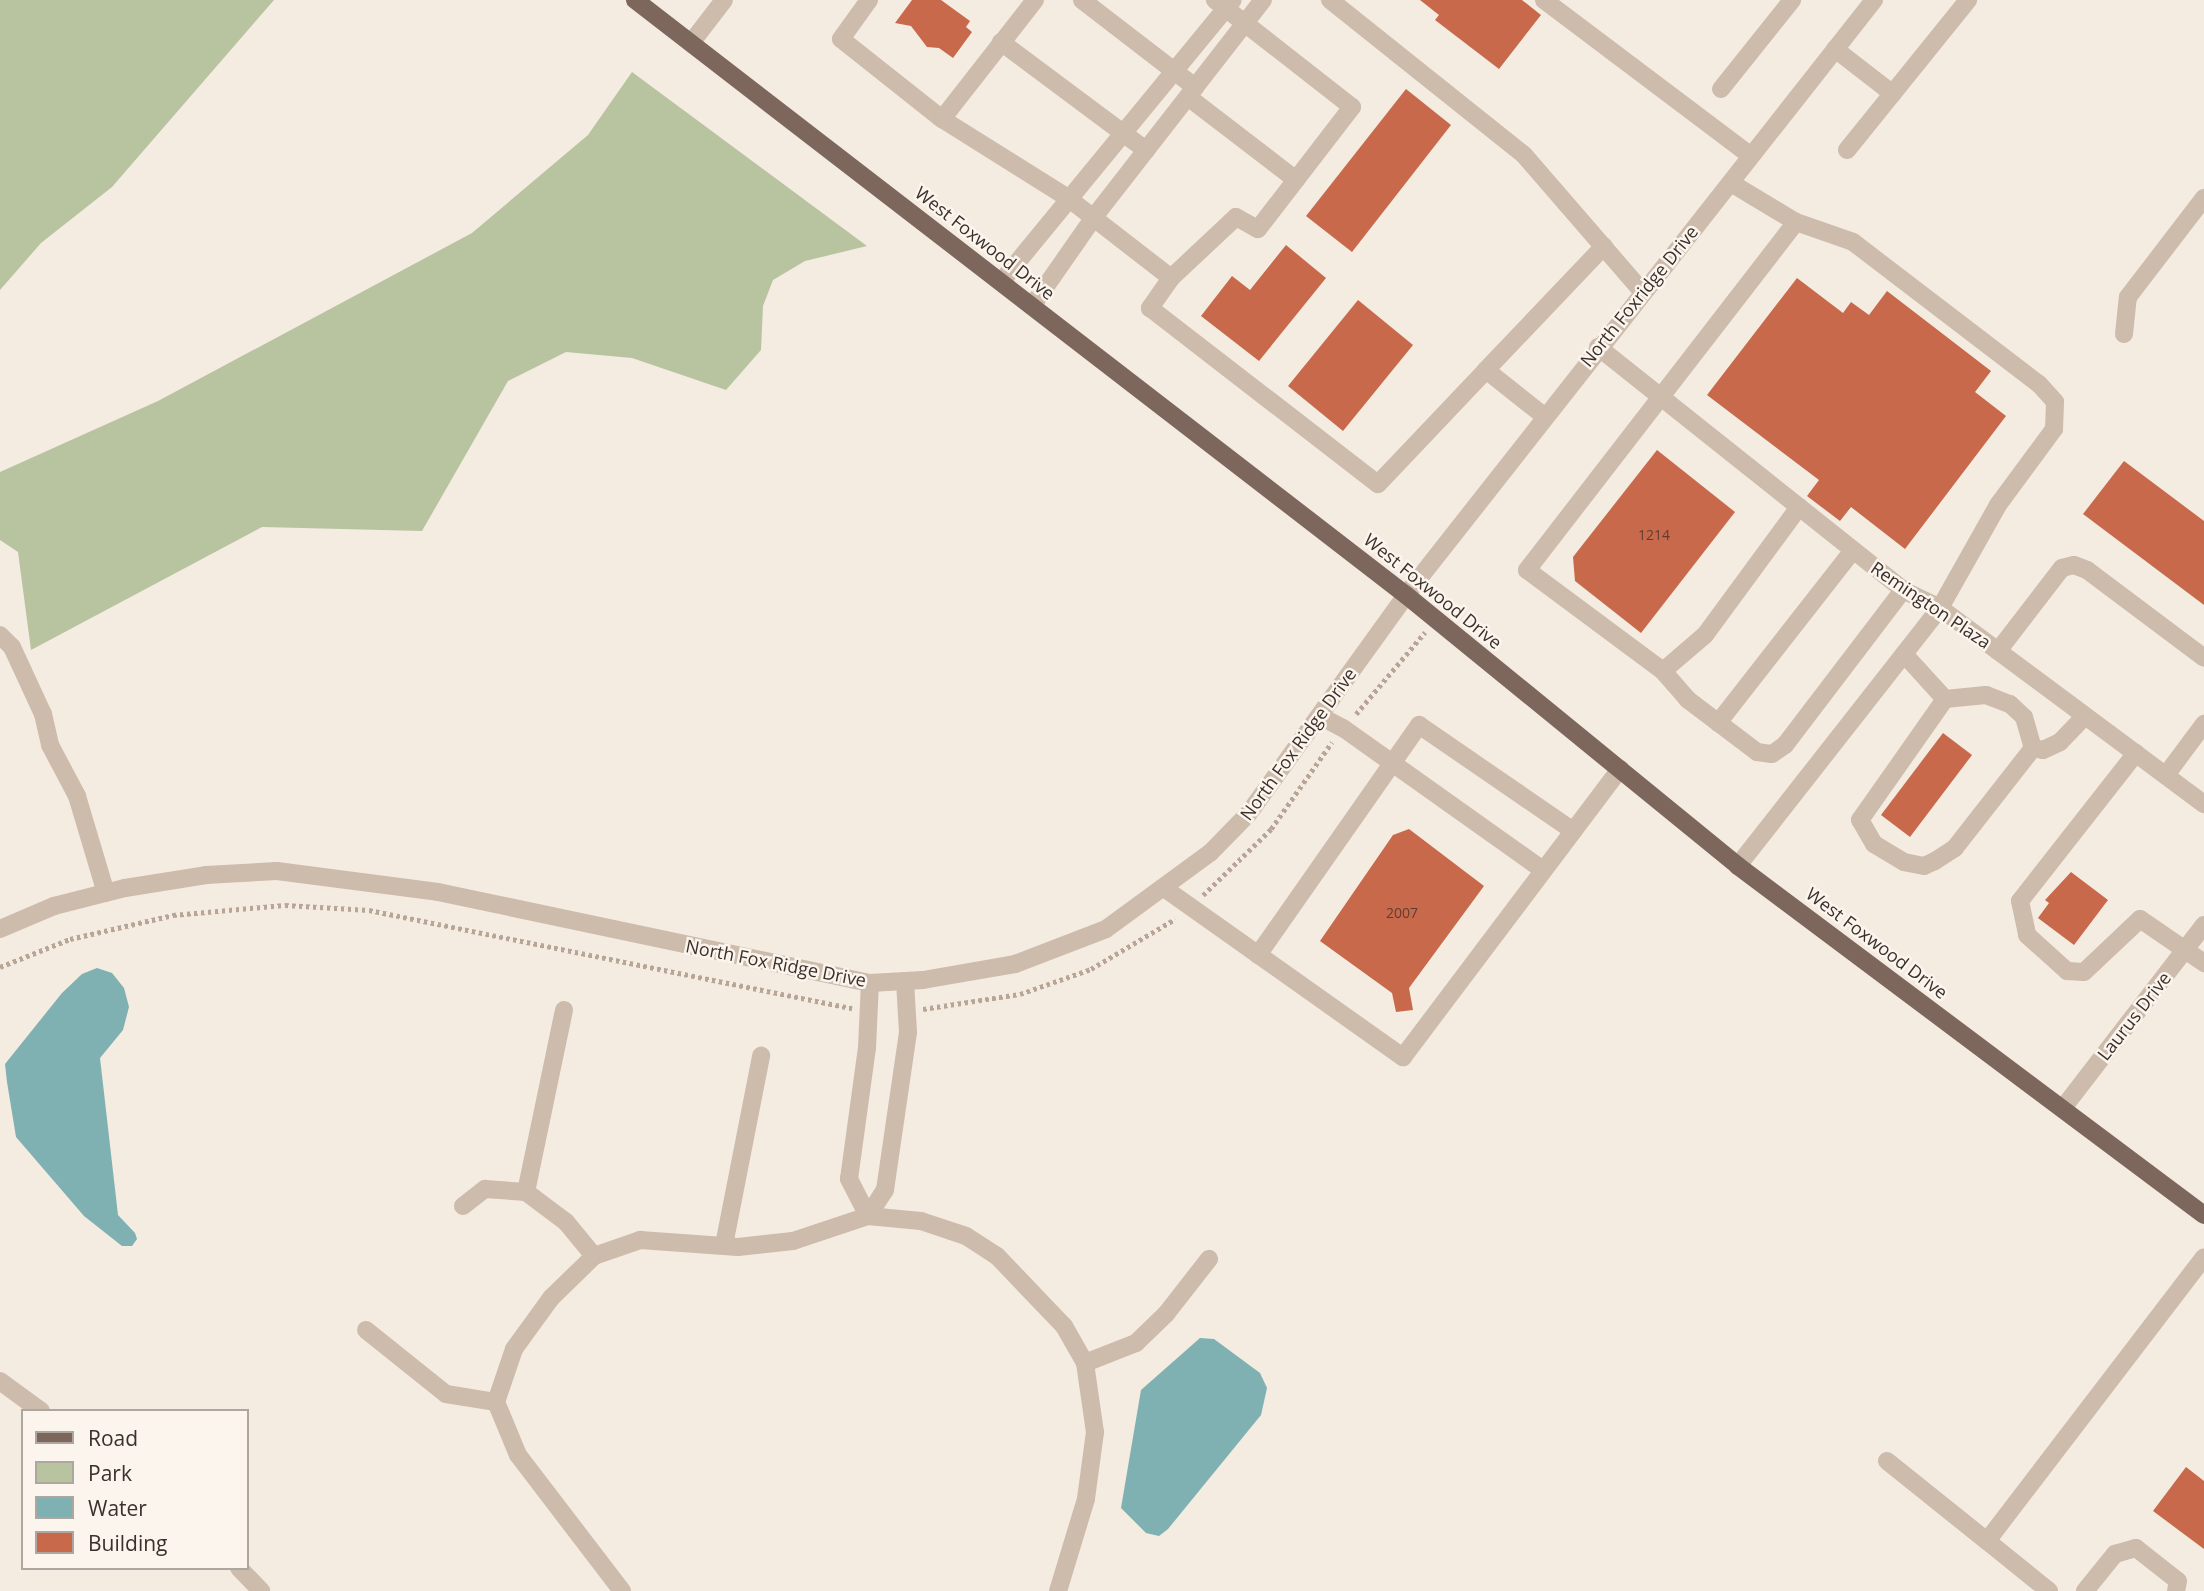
<!DOCTYPE html>
<style>
body{margin:0}
#map{position:relative;width:2204px;height:1591px;overflow:hidden;background:#f4ebe1;font-family:"Open Sans",sans-serif}
div>[style]{position:absolute}
.green>*{inset:0;background:#b8c4a0}
.water>*{inset:0;background:#7fb0b2}
.building>*{inset:0;background:#c8694b}
.path>*{height:4.5px;margin-top:-2.25px;transform-origin:0;background:repeating-linear-gradient(90deg,#b9a596 0 3.5px,transparent 0 7px)}
.minor>*{height:18px;margin:-9px;padding:0 9px;transform-origin:9px;border-radius:9px;background:#cdbbac}
.major>*{height:18px;margin:-9px;padding:0 9px;transform-origin:9px;border-radius:9px;background:#7d675c}
span{translate:-50% -50%;white-space:nowrap;text-align:center;line-height:1.15;-webkit-text-stroke:5px #fbf5ee;paint-order:stroke}
.number-label{font-size:14px;color:#5e3e33}
.number-label span{-webkit-text-stroke-width:0}
.street-label{font-size:18px;color:#3b302b}
.legend{position:absolute;left:21px;top:1409px;width:228px;height:161px;box-sizing:border-box;background:#fbf5ee;border:2px solid #aea6a0;margin:0;padding:9px 12px;list-style:none;font-size:21px;color:#3b302b}
.legend li{display:flex;align-items:center;gap:14px;height:35px}
.legend b{width:35px;border:2px solid #aea6a0}
</style>
<div id="map">
<div class="green">
<i style="clip-path:polygon(0 0,274px 0,112px 187px,41px 243px,0 290px)"></i>
<i style="clip-path:polygon(632px 72px,867px 246px,805px 261px,773px 280px,763px 306px,761px 350px,726px 390px,632px 358px,566px 352px,508px 381px,422px 531px,262px 527px,31px 650px,18px 552px,0 540px,0 472px,158px 401px,472px 233px,588px 135px)"></i>
</div>
<div class="water">
<i style="clip-path:polygon(97px 968px,112px 973px,124px 988px,129px 1007px,123px 1030px,100px 1058px,118px 1215px,135px 1233px,137px 1239px,132px 1246px,122px 1246px,84px 1216px,16px 1137px,7px 1082px,5px 1064px,62px 993px,82px 974px)"></i>
<i style="clip-path:polygon(1200px 1338px,1214px 1339px,1260px 1373px,1267px 1388px,1261px 1415px,1168px 1529px,1159px 1536px,1146px 1533px,1121px 1508px,1141px 1390px)"></i>
</div>
<div class="building">
<i style="clip-path:polygon(912px 0,941px 0,970px 21px,966px 27px,972px 32px,953px 58px,939px 48px,927px 47px,911px 26px,895px 23px)"></i>
<i style="clip-path:polygon(1420px 0,1522px 0,1541px 15px,1499px 69px,1435px 20px,1439px 15px)"></i>
<i style="clip-path:polygon(1406px 89px,1451px 125px,1352px 252px,1306px 216px)"></i>
<i style="clip-path:polygon(1286px 245px,1326px 278px,1259px 361px,1201px 316px,1232px 276px,1250px 290px)"></i>
<i style="clip-path:polygon(1797px 278px,1843px 313px,1851px 302px,1869px 315px,1887px 291px,1991px 371px,1975px 392px,2006px 416px,1905px 549px,1851px 507px,1840px 521px,1807px 496px,1819px 480px,1707px 395px)"></i>
<i style="clip-path:polygon(1358px 300px,1413px 345px,1343px 431px,1288px 386px)"></i>
<i style="clip-path:polygon(1657px 450px,1735px 512px,1641px 633px,1575px 581px,1573px 557px)"></i>
<i style="clip-path:polygon(2124px 461px,2204px 521px,2204px 605px,2083px 514px)"></i>
<i style="clip-path:polygon(1943px 733px,1972px 755px,1910px 837px,1881px 815px)"></i>
<i style="clip-path:polygon(1409px 829px,1484px 886px,1409px 988px,1413px 1010px,1396px 1012px,1392px 993px,1320px 941px,1393px 835px)"></i>
<i style="clip-path:polygon(2071px 872px,2108px 900px,2074px 945px,2038px 918px,2049px 903px,2045px 900px)"></i>
<i style="clip-path:polygon(2186px 1467px,2204px 1481px,2204px 1549px,2153px 1511px)"></i>
</div>
<div class="path">
<i style="left:1356px;top:714px;width:107px;rotate:-49.9deg"></i>
<i style="left:1203px;top:895px;width:95px;rotate:-44.1deg"></i>
<i style="left:1271px;top:829px;width:106px;rotate:-55deg"></i>
<i style="left:0;top:967px;width:75px;rotate:-21.8deg"></i>
<i style="left:70px;top:939px;width:106px;rotate:-13.1deg"></i>
<i style="left:173px;top:915px;width:112px;rotate:-5.1deg"></i>
<i style="left:285px;top:905px;width:84px;rotate:3.4deg"></i>
<i style="left:369px;top:910px;width:493px;rotate:11.5deg"></i>
<i style="left:923px;top:1009px;width:98px;rotate:-8.8deg"></i>
<i style="left:1020px;top:994px;width:75px;rotate:-19.4deg"></i>
<i style="left:1091px;top:969px;width:98px;rotate:-30.8deg"></i>
</div>
<div class="minor">
<i style="left:869px;top:0;width:48px;rotate:125.7deg"></i>
<i style="left:841px;top:39px;width:129px;rotate:38.4deg"></i>
<i style="left:1035px;top:0;width:151px;rotate:128deg"></i>
<i style="left:942px;top:119px;width:149px;rotate:32.1deg"></i>
<i style="left:1068px;top:198px;width:130px;rotate:37.8deg"></i>
<i style="left:1171px;top:278px;width:37px;rotate:125deg"></i>
<i style="left:1150px;top:308px;width:288px;rotate:37.7deg"></i>
<i style="left:1378px;top:484px;width:157px;rotate:-46.5deg"></i>
<i style="left:1486px;top:370px;width:74px;rotate:38.4deg"></i>
<i style="left:1082px;top:0;width:143px;rotate:37.6deg"></i>
<i style="left:1330px;top:0;width:248px;rotate:38.6deg"></i>
<i style="left:1524px;top:155px;width:180px;rotate:49.1deg"></i>
<i style="left:1544px;top:0;width:258px;rotate:37deg"></i>
<i style="left:1001px;top:42px;width:181px;rotate:36.7deg"></i>
<i style="left:691px;top:43px;width:54px;rotate:-52.5deg"></i>
<i style="left:1835px;top:49px;width:73px;rotate:37.8deg"></i>
<i style="left:1721px;top:89px;width:114px;rotate:-51.4deg"></i>
<i style="left:1188px;top:97px;width:136px;rotate:37.5deg"></i>
<i style="left:1847px;top:150px;width:193px;rotate:-51.1deg"></i>
<i style="left:1731px;top:183px;width:76px;rotate:31deg"></i>
<i style="left:1796px;top:222px;width:60px;rotate:19.3deg"></i>
<i style="left:1853px;top:242px;width:234px;rotate:37.4deg"></i>
<i style="left:2039px;top:384px;width:24px;rotate:48deg"></i>
<i style="left:2055px;top:402px;width:27px;rotate:92deg"></i>
<i style="left:2054px;top:429px;width:94px;rotate:126.4deg"></i>
<i style="left:1998px;top:505px;width:118px;rotate:119.4deg"></i>
<i style="left:1940px;top:608px;width:328px;rotate:128.1deg"></i>
<i style="left:1796px;top:222px;width:440px;rotate:127.7deg"></i>
<i style="left:1527px;top:570px;width:169px;rotate:36.6deg"></i>
<i style="left:1663px;top:671px;width:37px;rotate:49deg"></i>
<i style="left:1687px;top:699px;width:88px;rotate:37.1deg"></i>
<i style="left:1757px;top:752px;width:15px;rotate:8deg"></i>
<i style="left:1772px;top:754px;width:16px;rotate:-35deg"></i>
<i style="left:1785px;top:745px;width:195px;rotate:-52.7deg"></i>
<i style="left:1171px;top:278px;width:89px;rotate:-43.2deg"></i>
<i style="left:1236px;top:217px;width:25px;rotate:29deg"></i>
<i style="left:1258px;top:229px;width:154px;rotate:-52.4deg"></i>
<i style="left:1352px;top:107px;width:174px;rotate:-142deg"></i>
<i style="left:1001px;top:282px;width:365px;rotate:-50.6deg"></i>
<i style="left:1032px;top:306px;width:108px;rotate:-55.1deg"></i>
<i style="left:1094px;top:217px;width:275px;rotate:-52.1deg"></i>
<i style="left:2124px;top:334px;width:37px;rotate:-84deg"></i>
<i style="left:2128px;top:297px;width:125px;rotate:-52.5deg"></i>
<i style="left:1598px;top:347px;width:390px;rotate:38.5deg"></i>
<i style="left:1903px;top:590px;width:41px;rotate:25.9deg"></i>
<i style="left:1940px;top:608px;width:329px;rotate:36.6deg"></i>
<i style="left:1486px;top:370px;width:171px;rotate:-46.4deg"></i>
<i style="left:0;top:635px;width:17px;rotate:45deg"></i>
<i style="left:12px;top:647px;width:74px;rotate:65.2deg"></i>
<i style="left:43px;top:714px;width:32px;rotate:77deg"></i>
<i style="left:50px;top:745px;width:58px;rotate:62.1deg"></i>
<i style="left:77px;top:796px;width:101px;rotate:73.4deg"></i>
<i style="left:1998px;top:651px;width:105px;rotate:-52.4deg"></i>
<i style="left:2062px;top:568px;width:12px;rotate:-14deg"></i>
<i style="left:2074px;top:565px;width:14px;rotate:21deg"></i>
<i style="left:2087px;top:570px;width:146px;rotate:36.9deg"></i>
<i style="left:1904px;top:654px;width:61px;rotate:47.7deg"></i>
<i style="left:1663px;top:671px;width:55px;rotate:-40.6deg"></i>
<i style="left:1705px;top:635px;width:159px;rotate:-53.7deg"></i>
<i style="left:1986px;top:695px;width:26px;rotate:21deg"></i>
<i style="left:2010px;top:704px;width:19px;rotate:43deg"></i>
<i style="left:2024px;top:717px;width:32px;rotate:74deg"></i>
<i style="left:2033px;top:748px;width:127px;rotate:128deg"></i>
<i style="left:1955px;top:848px;width:24px;rotate:147deg"></i>
<i style="left:1935px;top:861px;width:12px;rotate:156deg"></i>
<i style="left:1924px;top:866px;width:20px;rotate:-169deg"></i>
<i style="left:1904px;top:862px;width:35px;rotate:-149deg"></i>
<i style="left:1874px;top:844px;width:28px;rotate:-120deg"></i>
<i style="left:1860px;top:820px;width:148px;rotate:-54.9deg"></i>
<i style="left:1945px;top:699px;width:41px;rotate:-5.6deg"></i>
<i style="left:1320px;top:716px;width:26px;rotate:28deg"></i>
<i style="left:1343px;top:728px;width:245px;rotate:35.4deg"></i>
<i style="left:1718px;top:723px;width:219px;rotate:-52deg"></i>
<i style="left:2033px;top:748px;width:10px;rotate:11deg"></i>
<i style="left:2043px;top:750px;width:19px;rotate:-25deg"></i>
<i style="left:2060px;top:742px;width:36px;rotate:-46deg"></i>
<i style="left:2136px;top:753px;width:188px;rotate:128.1deg"></i>
<i style="left:2020px;top:901px;width:35px;rotate:78deg"></i>
<i style="left:2027px;top:935px;width:54px;rotate:42deg"></i>
<i style="left:2067px;top:971px;width:17px;rotate:3deg"></i>
<i style="left:2084px;top:972px;width:77px;rotate:-43.4deg"></i>
<i style="left:2140px;top:919px;width:78px;rotate:34.5deg"></i>
<i style="left:2166px;top:775px;width:64px;rotate:-53.3deg"></i>
<i style="left:1164px;top:888px;width:293px;rotate:35.3deg"></i>
<i style="left:1403px;top:1057px;width:361px;rotate:-53deg"></i>
<i style="left:0;top:929px;width:59px;rotate:-23.1deg"></i>
<i style="left:54px;top:906px;width:73px;rotate:-14.2deg"></i>
<i style="left:125px;top:888px;width:82px;rotate:-9.1deg"></i>
<i style="left:206px;top:875px;width:71px;rotate:-3.2deg"></i>
<i style="left:277px;top:871px;width:162px;rotate:7.4deg"></i>
<i style="left:438px;top:892px;width:441px;rotate:11.9deg"></i>
<i style="left:870px;top:983px;width:53px;rotate:-3.2deg"></i>
<i style="left:923px;top:980px;width:93px;rotate:-9.9deg"></i>
<i style="left:1015px;top:964px;width:97px;rotate:-21deg"></i>
<i style="left:1106px;top:929px;width:129px;rotate:-36.2deg"></i>
<i style="left:1210px;top:853px;width:56px;rotate:-45.7deg"></i>
<i style="left:1249px;top:813px;width:269px;rotate:-54.2deg"></i>
<i style="left:1406px;top:595px;width:757px;rotate:-51.81deg"></i>
<i style="left:1258px;top:955px;width:281px;rotate:-55deg"></i>
<i style="left:1419px;top:725px;width:187px;rotate:34.5deg"></i>
<i style="left:564px;top:1010px;width:186px;rotate:101.8deg"></i>
<i style="left:526px;top:1192px;width:50px;rotate:36.9deg"></i>
<i style="left:566px;top:1222px;width:44px;rotate:50.5deg"></i>
<i style="left:2063px;top:1108px;width:231px;rotate:-52.4deg"></i>
<i style="left:463px;top:1206px;width:28px;rotate:-38deg"></i>
<i style="left:485px;top:1189px;width:41px;rotate:4.2deg"></i>
<i style="left:868px;top:1216px;width:31px;rotate:-57deg"></i>
<i style="left:885px;top:1190px;width:160px;rotate:-81.7deg"></i>
<i style="left:908px;top:1032px;width:51px;rotate:-93.4deg"></i>
<i style="left:868px;top:1216px;width:42px;rotate:-117.2deg"></i>
<i style="left:849px;top:1179px;width:132px;rotate:-82.2deg"></i>
<i style="left:867px;top:1048px;width:65px;rotate:-87.4deg"></i>
<i style="left:724px;top:1245px;width:193px;rotate:-78.9deg"></i>
<i style="left:366px;top:1330px;width:102px;rotate:38.7deg"></i>
<i style="left:446px;top:1394px;width:51px;rotate:9.1deg"></i>
<i style="left:1085px;top:1363px;width:55px;rotate:-21.4deg"></i>
<i style="left:1136px;top:1343px;width:42px;rotate:-44deg"></i>
<i style="left:1166px;top:1314px;width:70px;rotate:-52deg"></i>
<i style="left:0;top:1381px;width:51px;rotate:36.2deg"></i>
<i style="left:1887px;top:1461px;width:128px;rotate:38.7deg"></i>
<i style="left:239px;top:1568px;width:32px;rotate:46deg"></i>
<i style="left:622px;top:1591px;width:171px;rotate:-127.4deg"></i>
<i style="left:518px;top:1455px;width:57px;rotate:-112.5deg"></i>
<i style="left:496px;top:1402px;width:56px;rotate:-71.2deg"></i>
<i style="left:514px;top:1349px;width:63px;rotate:-54deg"></i>
<i style="left:551px;top:1298px;width:60px;rotate:-44.3deg"></i>
<i style="left:594px;top:1256px;width:49px;rotate:-19.2deg"></i>
<i style="left:640px;top:1240px;width:98px;rotate:4.1deg"></i>
<i style="left:738px;top:1247px;width:55px;rotate:-6.2deg"></i>
<i style="left:793px;top:1241px;width:79px;rotate:-18.4deg"></i>
<i style="left:868px;top:1216px;width:53px;rotate:5.4deg"></i>
<i style="left:921px;top:1221px;width:47px;rotate:18.4deg"></i>
<i style="left:966px;top:1236px;width:37px;rotate:33deg"></i>
<i style="left:997px;top:1256px;width:97px;rotate:46.3deg"></i>
<i style="left:1064px;top:1326px;width:43px;rotate:60.4deg"></i>
<i style="left:1085px;top:1363px;width:70px;rotate:81.8deg"></i>
<i style="left:1095px;top:1432px;width:68px;rotate:97.7deg"></i>
<i style="left:1086px;top:1499px;width:96px;rotate:106.9deg"></i>
<i style="left:2049px;top:1591px;width:80px;rotate:-141.1deg"></i>
<i style="left:1987px;top:1541px;width:357px;rotate:-52.6deg"></i>
<i style="left:2085px;top:1591px;width:48px;rotate:-51deg"></i>
<i style="left:2115px;top:1554px;width:22px;rotate:-16deg"></i>
<i style="left:2136px;top:1548px;width:53px;rotate:38.2deg"></i>
<i style="left:2178px;top:1581px;width:10px;rotate:101deg"></i>
</div>
<div class="major">
<i style="left:635px;top:0;width:974px;rotate:37.66deg"></i>
<i style="left:1406px;top:595px;width:429px;rotate:39.2deg"></i>
<i style="left:1738px;top:866px;width:582px;rotate:36.83deg"></i>
</div>
<div class="number-label">
<span style="left:1654px;top:535px">1214</span>
<span style="left:1402px;top:913px">2007</span>
</div>
<div class="street-label">
<span style="left:985px;top:243px;rotate:38deg">West Foxwood Drive</span>
<span style="left:1639px;top:296px;rotate:-51deg">North Foxridge Drive</span>
<span style="left:1433px;top:591px;rotate:39deg">West Foxwood Drive</span>
<span style="left:1931px;top:605px;rotate:34deg">Remington Plaza</span>
<span style="left:1298px;top:744px;rotate:-54deg">North Fox Ridge Drive</span>
<span style="left:1877px;top:943px;rotate:37deg">West Foxwood Drive</span>
<span style="left:776px;top:963px;rotate:11deg">North Fox Ridge Drive</span>
<span style="left:2134px;top:1016px;rotate:-52deg">Laurus Drive</span>
</div>
<ul class="legend">
<li><b style="height:9px;background:#7d675c"></b>Road</li>
<li><b style="height:19px;background:#b8c4a0"></b>Park</li>
<li><b style="height:19px;background:#7fb0b2"></b>Water</li>
<li><b style="height:19px;background:#c8694b"></b>Building</li>
</ul>
</div>
